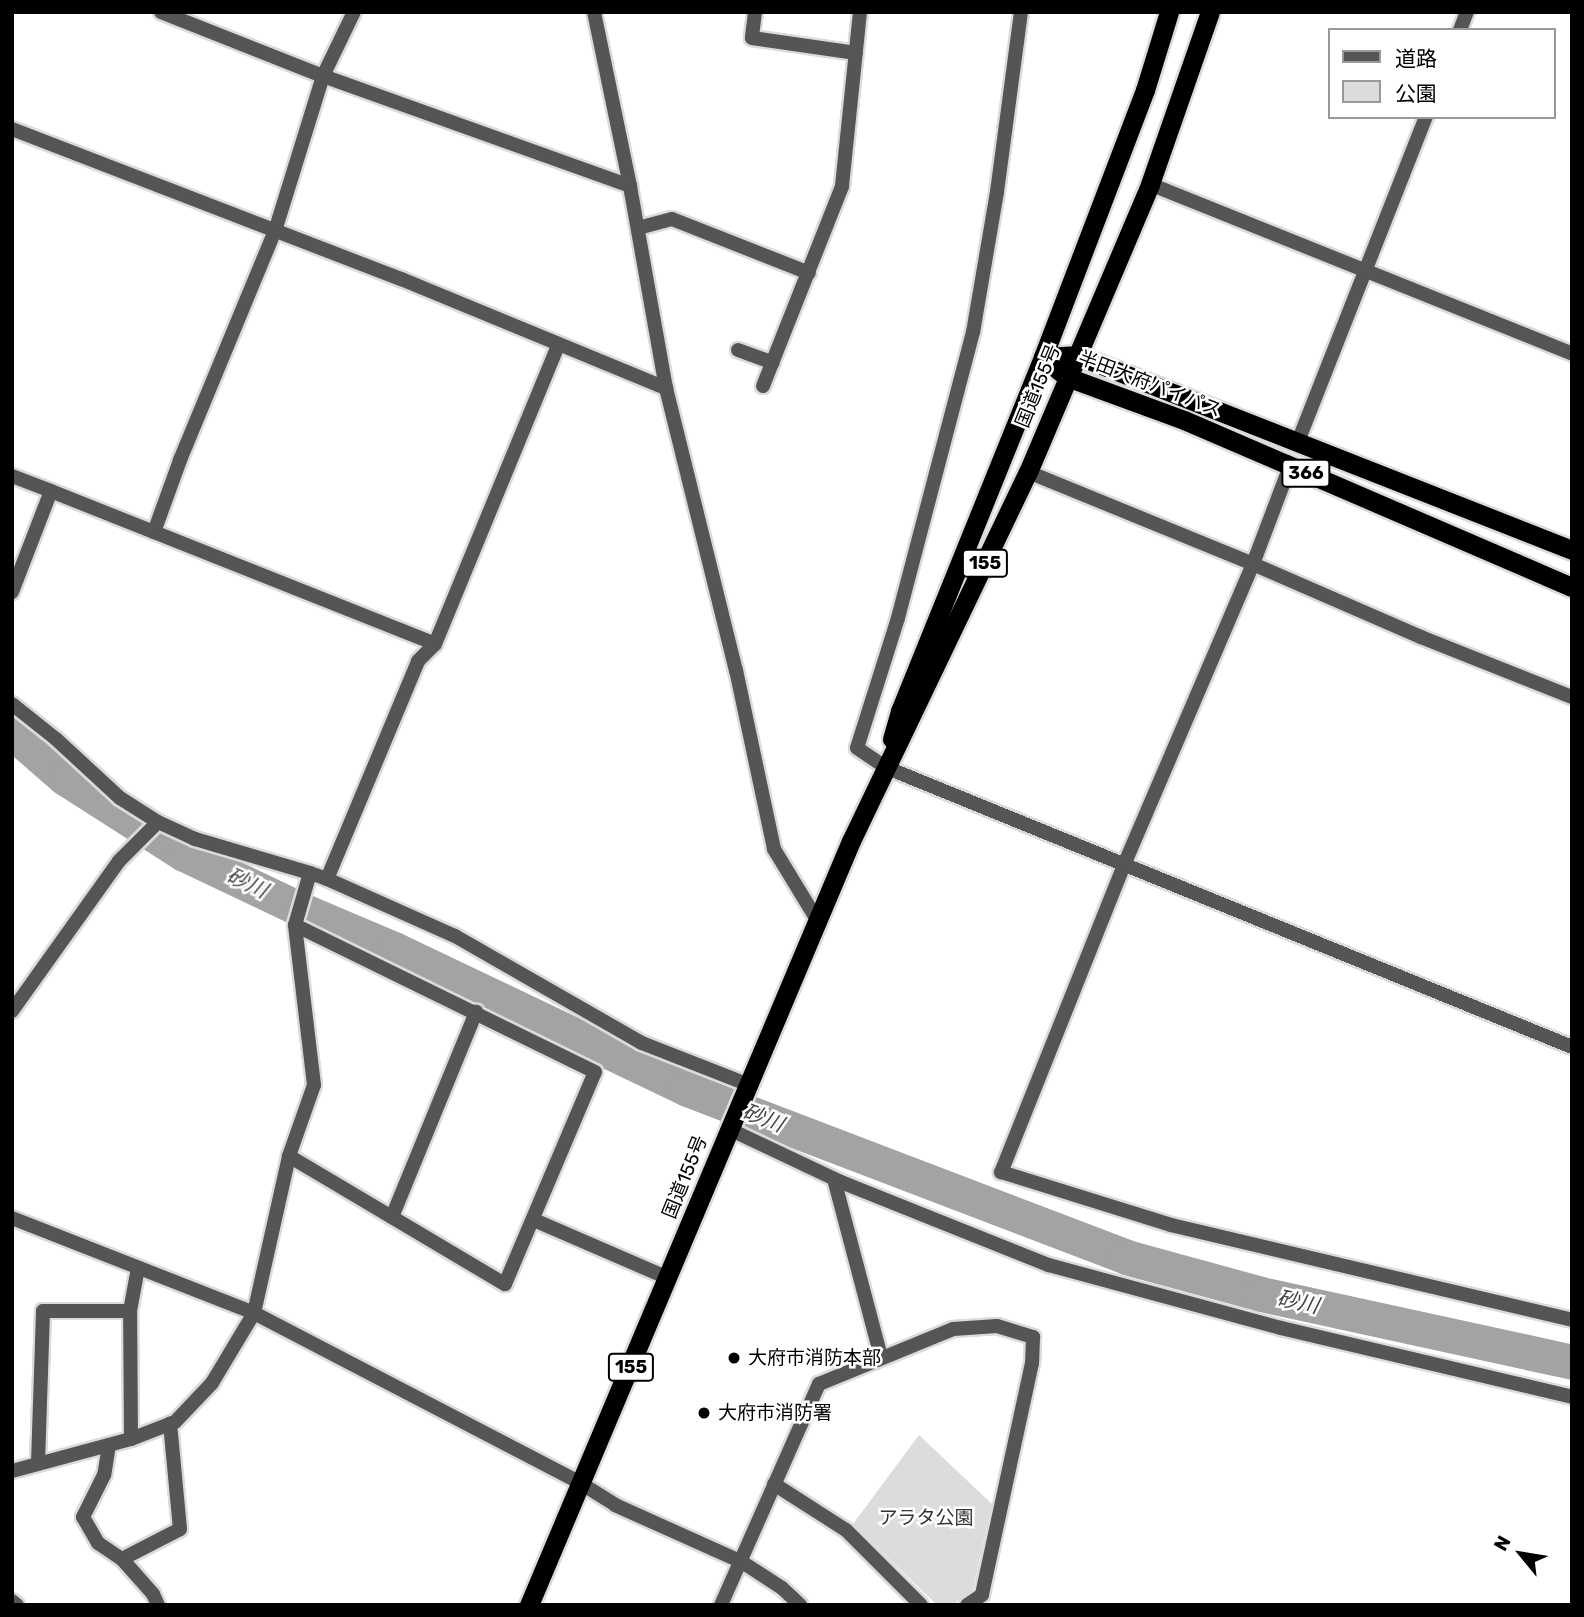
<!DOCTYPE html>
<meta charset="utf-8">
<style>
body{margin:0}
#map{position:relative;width:1584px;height:1617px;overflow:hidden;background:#fff;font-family:Rubik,"Noto Sans JP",sans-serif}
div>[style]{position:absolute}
.green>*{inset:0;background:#dcdcdc}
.river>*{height:35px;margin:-17.5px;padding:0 17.5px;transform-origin:17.5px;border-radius:17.5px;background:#a3a3a3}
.roads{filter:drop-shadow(2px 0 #dbdbdb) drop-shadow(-2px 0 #dbdbdb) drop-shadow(0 2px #dbdbdb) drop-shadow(0 -2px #dbdbdb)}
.minor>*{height:14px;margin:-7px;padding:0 7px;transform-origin:7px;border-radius:7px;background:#555}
.tertiary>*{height:14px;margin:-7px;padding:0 7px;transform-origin:7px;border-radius:7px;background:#555}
.trunk>*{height:19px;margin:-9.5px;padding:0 9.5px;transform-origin:9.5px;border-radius:9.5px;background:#000}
.dots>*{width:19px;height:19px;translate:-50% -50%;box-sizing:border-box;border:4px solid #fff;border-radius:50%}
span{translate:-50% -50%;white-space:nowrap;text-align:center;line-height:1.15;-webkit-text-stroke:5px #fff;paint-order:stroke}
.shield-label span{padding:2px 5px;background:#fff;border:2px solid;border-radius:5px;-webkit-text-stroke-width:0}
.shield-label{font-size:18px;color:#000;font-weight:700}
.street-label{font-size:19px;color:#000}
.poi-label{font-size:19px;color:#000}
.left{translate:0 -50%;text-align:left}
.park-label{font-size:19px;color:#333}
.water-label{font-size:21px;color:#444;font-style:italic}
.frame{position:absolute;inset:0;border:14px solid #000;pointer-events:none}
.legend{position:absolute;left:1328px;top:28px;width:228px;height:91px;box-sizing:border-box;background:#fff;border:2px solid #999;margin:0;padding:9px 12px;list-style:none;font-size:21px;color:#000}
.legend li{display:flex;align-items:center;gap:14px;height:35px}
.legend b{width:35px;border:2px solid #999}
.north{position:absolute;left:1486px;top:1519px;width:70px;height:70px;-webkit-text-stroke:5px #fff;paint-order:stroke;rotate:300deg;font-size:19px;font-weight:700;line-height:28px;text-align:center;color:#000}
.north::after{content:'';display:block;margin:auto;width:24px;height:32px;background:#000;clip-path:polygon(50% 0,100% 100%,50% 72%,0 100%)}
</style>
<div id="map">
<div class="green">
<i style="clip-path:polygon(919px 1435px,992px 1504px,973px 1589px,953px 1605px,937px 1605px,853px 1524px)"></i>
</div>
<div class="river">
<i style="left:12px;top:732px;width:70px;rotate:41deg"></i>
<i style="left:65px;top:778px;width:141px;rotate:32.6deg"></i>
<i style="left:184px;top:854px;width:131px;rotate:25.4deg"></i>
<i style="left:302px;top:910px;width:100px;rotate:23deg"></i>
<i style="left:394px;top:949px;width:325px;rotate:25.5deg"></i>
<i style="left:687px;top:1089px;width:470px;rotate:20.9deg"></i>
<i style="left:1126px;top:1257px;width:140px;rotate:15.3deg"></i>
<i style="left:1261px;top:1294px;width:318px;rotate:12.3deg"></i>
</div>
<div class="roads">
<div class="minor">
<i style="left:161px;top:12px;width:174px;rotate:21.6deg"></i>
<i style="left:323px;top:76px;width:326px;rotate:19.7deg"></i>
<i style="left:755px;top:12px;width:26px;rotate:97deg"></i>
<i style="left:752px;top:38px;width:105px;rotate:8.2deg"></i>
<i style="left:1021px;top:12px;width:182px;rotate:97.6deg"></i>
<i style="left:997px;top:192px;width:142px;rotate:99.7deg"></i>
<i style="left:973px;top:332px;width:296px;rotate:104.7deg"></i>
<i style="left:898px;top:618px;width:136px;rotate:107.5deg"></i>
<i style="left:857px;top:748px;width:34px;rotate:34deg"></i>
<i style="left:885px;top:767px;width:742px;rotate:22.17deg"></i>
<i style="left:1460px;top:30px;width:19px;rotate:-69deg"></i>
<i style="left:12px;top:129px;width:417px;rotate:21.1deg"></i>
<i style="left:401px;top:279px;width:287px;rotate:22.4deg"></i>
<i style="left:1150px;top:184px;width:455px;rotate:21.9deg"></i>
<i style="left:638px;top:228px;width:35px;rotate:-15deg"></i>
<i style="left:672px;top:219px;width:147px;rotate:21.5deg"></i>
<i style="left:738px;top:350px;width:37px;rotate:20deg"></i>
<i style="left:763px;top:386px;width:215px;rotate:-68.4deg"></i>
<i style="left:842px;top:186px;width:175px;rotate:-84.1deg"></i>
<i style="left:1297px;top:444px;width:352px;rotate:-68.5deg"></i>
<i style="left:1290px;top:466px;width:105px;rotate:110.7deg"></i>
<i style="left:1253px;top:564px;width:183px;rotate:23.5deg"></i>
<i style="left:1421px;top:637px;width:162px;rotate:21.7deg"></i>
<i style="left:1028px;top:472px;width:243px;rotate:22.2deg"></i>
<i style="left:1253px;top:564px;width:327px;rotate:113.2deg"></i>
<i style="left:1124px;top:865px;width:331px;rotate:111.8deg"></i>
<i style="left:1001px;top:1172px;width:178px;rotate:17.3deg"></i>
<i style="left:1171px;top:1225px;width:412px;rotate:13.3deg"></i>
<i style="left:12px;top:476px;width:42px;rotate:21deg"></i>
<i style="left:154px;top:532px;width:77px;rotate:-70.1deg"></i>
<i style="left:180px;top:460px;width:248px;rotate:-67.5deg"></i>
<i style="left:275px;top:231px;width:162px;rotate:-72.8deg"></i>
<i style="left:323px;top:76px;width:71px;rotate:-64.2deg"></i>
<i style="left:12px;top:1011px;width:184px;rotate:-54.5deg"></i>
<i style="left:119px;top:861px;width:55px;rotate:-45deg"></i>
<i style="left:729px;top:1129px;width:124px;rotate:25.3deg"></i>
<i style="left:841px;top:1182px;width:224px;rotate:21.8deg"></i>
<i style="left:1049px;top:1265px;width:240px;rotate:15.2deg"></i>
<i style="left:1281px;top:1328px;width:299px;rotate:13.3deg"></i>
<i style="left:289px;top:1156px;width:251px;rotate:30.7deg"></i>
<i style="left:505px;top:1284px;width:230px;rotate:-67deg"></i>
<i style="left:595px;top:1072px;width:334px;rotate:-153.9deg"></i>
<i style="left:834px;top:1179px;width:184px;rotate:75.2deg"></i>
<i style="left:392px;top:1217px;width:222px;rotate:-67.7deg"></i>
<i style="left:12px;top:1218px;width:260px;rotate:21.4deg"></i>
<i style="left:254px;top:1313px;width:370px;rotate:27.5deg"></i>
<i style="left:534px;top:1220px;width:146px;rotate:23.4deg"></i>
<i style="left:131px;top:1439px;width:128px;rotate:-90.4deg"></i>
<i style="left:130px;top:1311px;width:44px;rotate:-79.5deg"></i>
<i style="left:109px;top:1445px;width:30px;rotate:99deg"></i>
<i style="left:104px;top:1475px;width:47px;rotate:116.6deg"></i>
<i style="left:83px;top:1517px;width:30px;rotate:60deg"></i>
<i style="left:98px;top:1543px;width:29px;rotate:34deg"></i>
<i style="left:122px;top:1559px;width:47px;rotate:48.5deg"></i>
<i style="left:153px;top:1594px;width:12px;rotate:66deg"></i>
<i style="left:38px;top:1463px;width:152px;rotate:-88.1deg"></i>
<i style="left:43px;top:1311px;width:87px"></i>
<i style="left:12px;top:1471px;width:123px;rotate:-15.1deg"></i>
<i style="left:131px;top:1439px;width:47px;rotate:-21.1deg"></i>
<i style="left:175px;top:1422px;width:54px;rotate:-46.5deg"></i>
<i style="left:212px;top:1383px;width:82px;rotate:-59deg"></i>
<i style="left:254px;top:1313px;width:161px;rotate:-77.4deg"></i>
<i style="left:289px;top:1156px;width:75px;rotate:-70.6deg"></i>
<i style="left:314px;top:1085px;width:161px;rotate:-96.8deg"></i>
<i style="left:295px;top:925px;width:54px;rotate:-73.9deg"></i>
<i style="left:310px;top:873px;width:18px;rotate:19deg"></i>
<i style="left:327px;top:879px;width:236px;rotate:-67.3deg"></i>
<i style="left:418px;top:661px;width:24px;rotate:-45deg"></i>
<i style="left:774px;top:1484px;width:85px;rotate:32.6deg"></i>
<i style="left:846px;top:1530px;width:106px;rotate:45deg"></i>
<i style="left:122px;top:1559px;width:65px;rotate:-27.3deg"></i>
<i style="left:180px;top:1529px;width:106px;rotate:-95.4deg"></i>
<i style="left:12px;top:1601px;width:6px;rotate:39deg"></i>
<i style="left:721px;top:1605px;width:242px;rotate:-66.1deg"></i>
<i style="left:819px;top:1384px;width:145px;rotate:-22.3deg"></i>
<i style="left:953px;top:1329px;width:44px;rotate:-3.9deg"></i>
<i style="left:997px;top:1326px;width:38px;rotate:17deg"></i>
<i style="left:1033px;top:1337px;width:26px;rotate:92deg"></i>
<i style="left:1032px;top:1363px;width:237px;rotate:102.2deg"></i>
<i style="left:982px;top:1595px;width:18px;rotate:146deg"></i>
</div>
<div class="tertiary">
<i style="left:594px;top:12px;width:178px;rotate:78.3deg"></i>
<i style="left:630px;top:186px;width:205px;rotate:79.9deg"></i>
<i style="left:666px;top:388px;width:291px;rotate:76.1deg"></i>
<i style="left:736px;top:670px;width:183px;rotate:78deg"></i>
<i style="left:774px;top:849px;width:87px;rotate:58.7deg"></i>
<i style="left:12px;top:592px;width:108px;rotate:-68.9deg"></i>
<i style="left:51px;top:491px;width:413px;rotate:21.7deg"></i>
<i style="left:435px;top:644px;width:322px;rotate:-67.6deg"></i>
<i style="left:12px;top:704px;width:56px;rotate:38.5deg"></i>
<i style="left:56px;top:739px;width:87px;rotate:42.7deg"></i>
<i style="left:120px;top:798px;width:45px;rotate:32.3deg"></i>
<i style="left:158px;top:822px;width:41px;rotate:24.7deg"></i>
<i style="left:195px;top:839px;width:120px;rotate:16.5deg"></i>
<i style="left:327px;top:879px;width:140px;rotate:24deg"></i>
<i style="left:455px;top:936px;width:215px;rotate:29.8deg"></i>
<i style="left:642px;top:1043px;width:115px;rotate:21.4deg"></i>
<i style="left:582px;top:1484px;width:39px;rotate:32deg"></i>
<i style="left:615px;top:1505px;width:139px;rotate:24.2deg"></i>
<i style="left:742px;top:1562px;width:48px;rotate:33deg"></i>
<i style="left:782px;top:1588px;width:25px;rotate:43deg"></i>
</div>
<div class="trunk">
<i style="left:1043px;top:357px;width:33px;rotate:-3deg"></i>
<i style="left:1076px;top:355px;width:533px;rotate:21.46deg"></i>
<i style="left:1057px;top:369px;width:13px;rotate:39deg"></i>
<i style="left:1067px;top:377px;width:125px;rotate:20.2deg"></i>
<i style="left:1184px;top:420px;width:422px;rotate:23.3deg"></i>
<i style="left:892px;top:739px;width:29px;rotate:-74deg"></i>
<i style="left:900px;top:711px;width:382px;rotate:-68deg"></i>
<i style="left:1043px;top:357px;width:286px;rotate:-69.1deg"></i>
<i style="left:1145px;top:90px;width:82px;rotate:-72.9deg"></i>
<i style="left:529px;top:1605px;width:829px;rotate:-67.15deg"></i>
<i style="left:851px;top:841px;width:409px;rotate:-64.4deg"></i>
<i style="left:1028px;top:472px;width:313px;rotate:-67deg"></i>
<i style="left:1150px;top:184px;width:182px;rotate:-70.8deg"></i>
</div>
</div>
<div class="dots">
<i style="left:734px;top:1358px;background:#000"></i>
<i style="left:704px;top:1413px;background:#000"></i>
</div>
<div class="shield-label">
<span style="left:1306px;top:473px">366</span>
<span style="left:985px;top:563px">155</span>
<span style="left:631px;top:1367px">155</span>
</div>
<div class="street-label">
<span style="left:1150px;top:384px;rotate:21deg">半田大府パイパス</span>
<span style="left:1038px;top:386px;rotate:-68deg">国道155号</span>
<span style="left:685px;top:1177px;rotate:-68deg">国道155号</span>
</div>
<div class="poi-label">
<span class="left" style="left:748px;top:1358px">大府市消防本部</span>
<span class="left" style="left:718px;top:1413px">大府市消防署</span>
</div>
<div class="park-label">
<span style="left:926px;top:1518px">アラタ公園</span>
</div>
<div class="water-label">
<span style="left:247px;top:883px;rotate:25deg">砂川</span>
<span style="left:763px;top:1118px;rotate:21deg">砂川</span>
<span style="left:1298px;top:1302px;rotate:12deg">砂川</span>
</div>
<div class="frame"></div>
<ul class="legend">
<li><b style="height:9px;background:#555"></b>道路</li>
<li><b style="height:19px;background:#dcdcdc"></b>公園</li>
</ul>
<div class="north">N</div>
</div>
